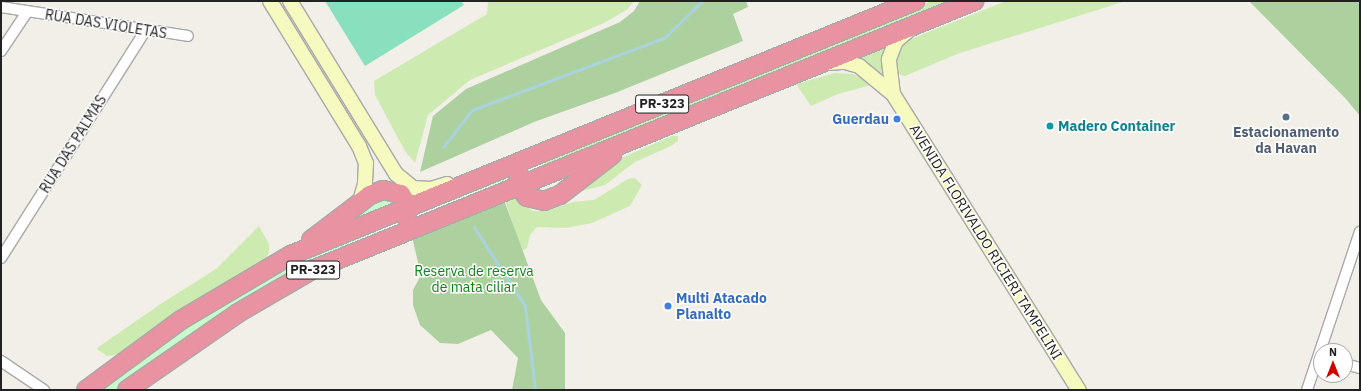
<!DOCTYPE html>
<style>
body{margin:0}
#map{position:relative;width:1361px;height:391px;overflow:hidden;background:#f2efe9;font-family:"IBM Plex Sans",sans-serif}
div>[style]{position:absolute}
.grass>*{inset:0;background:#cdebb0}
.forest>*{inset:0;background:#add19e}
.park>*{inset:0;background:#c8facc}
.pitch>*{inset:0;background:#88e0be}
.stream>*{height:3px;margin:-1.5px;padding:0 1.5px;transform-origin:1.5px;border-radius:1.5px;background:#aad3df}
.roads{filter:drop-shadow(1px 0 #a9a9a9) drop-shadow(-1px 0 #a9a9a9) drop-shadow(0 1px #a9a9a9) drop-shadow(0 -1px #a9a9a9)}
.street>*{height:10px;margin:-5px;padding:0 5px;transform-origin:5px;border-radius:5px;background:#fff}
.secondary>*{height:14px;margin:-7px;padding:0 7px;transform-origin:7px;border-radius:7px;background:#f7fabf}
.highway>*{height:18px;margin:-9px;padding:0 9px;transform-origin:9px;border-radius:9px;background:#e892a2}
.dots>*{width:11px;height:11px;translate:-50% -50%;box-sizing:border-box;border:2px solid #fff;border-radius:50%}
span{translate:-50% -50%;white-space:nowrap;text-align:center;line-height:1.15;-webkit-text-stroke:3px #fff;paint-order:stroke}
.shield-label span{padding:1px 3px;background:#fff;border:1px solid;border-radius:3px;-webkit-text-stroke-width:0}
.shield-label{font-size:13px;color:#222;font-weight:700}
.street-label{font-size:14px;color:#222}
.shop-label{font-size:14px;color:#366cbe;font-weight:700}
.right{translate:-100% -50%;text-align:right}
.left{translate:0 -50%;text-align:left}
.culture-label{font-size:14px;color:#0d838f;font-weight:700}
.service-label{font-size:14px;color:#4e5e75;font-weight:700}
.park-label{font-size:14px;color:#0c8416}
.frame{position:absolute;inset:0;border:2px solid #222;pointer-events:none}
.north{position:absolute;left:1313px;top:343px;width:40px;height:40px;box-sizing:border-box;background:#fff;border:1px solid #a7a7a7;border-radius:50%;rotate:0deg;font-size:11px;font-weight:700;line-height:16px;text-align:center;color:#222}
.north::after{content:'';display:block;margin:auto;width:14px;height:18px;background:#d40000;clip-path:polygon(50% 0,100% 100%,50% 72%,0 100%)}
</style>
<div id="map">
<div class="grass">
<i style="clip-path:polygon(488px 1px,634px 1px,628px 9px,604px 23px,470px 80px,428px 115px,415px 163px,405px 151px,375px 95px,374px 81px,487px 14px)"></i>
<i style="clip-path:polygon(931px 1px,960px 1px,530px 172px,549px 161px)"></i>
<i style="clip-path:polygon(1006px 1px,1126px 1px,957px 54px,905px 76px,900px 75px,897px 68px,897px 54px,906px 41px)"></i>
<i style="clip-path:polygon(884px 47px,882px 76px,857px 59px)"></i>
<i style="clip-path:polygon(835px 73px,852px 74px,875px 84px,838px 94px,811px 106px,796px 84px)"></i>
<i style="clip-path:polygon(672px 136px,678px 136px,678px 141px,671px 146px,635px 162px,605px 185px,570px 194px,603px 166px)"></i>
<i style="clip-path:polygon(635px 178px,642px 185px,630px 206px,592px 223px,566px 228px,537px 227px,530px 235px,527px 248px,522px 251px,505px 200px,515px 196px,532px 211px,547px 211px,573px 202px,594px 200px,628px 179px)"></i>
<i style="clip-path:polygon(259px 226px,269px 244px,269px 253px,264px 261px,122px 354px,107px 356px,98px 350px,97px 348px,162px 303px,216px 269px)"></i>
</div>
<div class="forest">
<i style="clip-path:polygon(640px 1px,746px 1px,748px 7px,733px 14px,743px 41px,615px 93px,534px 122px,420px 172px,433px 116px,466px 89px,620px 22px,634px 11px)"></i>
<i style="clip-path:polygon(1249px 1px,1360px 1px,1360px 116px,1346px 99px)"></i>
<i style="clip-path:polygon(504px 200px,541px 300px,565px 333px,565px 390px,512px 390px,518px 358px,491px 330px,458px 344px,440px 343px,420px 325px,413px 305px,413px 290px,421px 275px,412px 237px)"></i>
</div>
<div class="park">
<i style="clip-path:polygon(509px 172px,510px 178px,414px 216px,416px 209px)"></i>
<i style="clip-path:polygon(387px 196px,401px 204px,327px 236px,356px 211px)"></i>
<i style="clip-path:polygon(398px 215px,393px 223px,383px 229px,303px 263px,283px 275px,116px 390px,98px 390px,182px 328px,274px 272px)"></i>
</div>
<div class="pitch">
<i style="clip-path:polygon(325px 1px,461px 1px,464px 5px,365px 66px)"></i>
</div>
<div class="stream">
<i style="left:1357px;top:1px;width:4px;rotate:34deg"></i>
<i style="left:443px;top:147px;width:47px;rotate:-51.9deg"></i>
<i style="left:472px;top:110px;width:205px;rotate:-20.6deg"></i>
<i style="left:664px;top:38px;width:53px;rotate:-44.2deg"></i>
<i style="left:474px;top:227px;width:94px;rotate:57.2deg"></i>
<i style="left:525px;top:306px;width:85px;rotate:83.2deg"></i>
</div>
<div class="roads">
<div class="street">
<i style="left:1px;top:7px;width:189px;rotate:8.8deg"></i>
<i style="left:1px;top:51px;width:47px;rotate:-56.3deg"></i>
<i style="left:1px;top:258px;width:269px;rotate:-57.6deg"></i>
<i style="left:1px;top:361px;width:52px;rotate:34deg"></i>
<i style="left:1345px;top:364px;width:16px;rotate:15deg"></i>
<i style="left:1307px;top:390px;width:167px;rotate:-71.5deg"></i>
</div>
<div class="secondary">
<i style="left:270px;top:1px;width:170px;rotate:58.5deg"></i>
<i style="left:359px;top:146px;width:18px;rotate:68deg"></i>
<i style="left:366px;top:163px;width:21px;rotate:93deg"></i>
<i style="left:365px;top:184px;width:19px;rotate:106deg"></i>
<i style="left:290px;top:1px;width:203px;rotate:58.5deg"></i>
<i style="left:396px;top:174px;width:22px;rotate:39deg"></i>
<i style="left:413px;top:188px;width:18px;rotate:3deg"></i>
<i style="left:431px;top:189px;width:17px;rotate:-17deg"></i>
<i style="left:829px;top:63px;width:16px;rotate:-4deg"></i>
<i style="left:845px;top:62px;width:15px;rotate:16deg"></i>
<i style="left:859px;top:66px;width:44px;rotate:39.5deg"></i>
<i style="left:893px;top:94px;width:350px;rotate:57.9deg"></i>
<i style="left:893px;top:94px;width:35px;rotate:-97deg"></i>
<i style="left:889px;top:59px;width:19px;rotate:-69deg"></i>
<i style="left:896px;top:41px;width:17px;rotate:-40deg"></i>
</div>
<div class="highway">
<i style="left:519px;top:174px;width:11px;rotate:95deg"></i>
<i style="left:518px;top:185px;width:15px;rotate:53deg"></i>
<i style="left:527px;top:197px;width:17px;rotate:13deg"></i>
<i style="left:544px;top:201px;width:17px;rotate:-21deg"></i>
<i style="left:560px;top:195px;width:66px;rotate:-37.6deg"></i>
<i style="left:311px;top:240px;width:74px;rotate:-37.3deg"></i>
<i style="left:370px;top:195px;width:14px;rotate:-21deg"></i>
<i style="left:383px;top:190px;width:18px;rotate:13deg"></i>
<i style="left:401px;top:194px;width:14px;rotate:60deg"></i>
<i style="left:408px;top:206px;width:11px;rotate:100deg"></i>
<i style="left:86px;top:390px;width:118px;rotate:-36.4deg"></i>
<i style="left:181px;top:320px;width:128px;rotate:-30.6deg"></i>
<i style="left:291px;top:255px;width:674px;rotate:-22.15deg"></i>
<i style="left:127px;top:390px;width:135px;rotate:-34.7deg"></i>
<i style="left:238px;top:313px;width:86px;rotate:-30.2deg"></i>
<i style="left:312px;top:270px;width:715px;rotate:-22.11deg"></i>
</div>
</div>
<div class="dots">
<i style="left:1286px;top:117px;background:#5c6f8a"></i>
<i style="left:897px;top:119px;background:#3f7fe0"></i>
<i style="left:1050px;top:126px;background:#0f9aa8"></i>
<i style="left:668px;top:306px;background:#3f7fe0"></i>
</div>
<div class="shield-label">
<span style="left:662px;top:104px">PR-323</span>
<span style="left:313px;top:270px">PR-323</span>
</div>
<div class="street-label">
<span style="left:106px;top:24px;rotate:9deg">RUA DAS VIOLETAS</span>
<span style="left:73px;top:144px;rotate:-58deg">RUA DAS PALMAS</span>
<span style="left:986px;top:242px;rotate:58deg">AVENIDA FLORIVALDO RICIERI TAMPELINI</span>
</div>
<div class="shop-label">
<span class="right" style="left:889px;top:119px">Guerdau</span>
<span class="left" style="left:676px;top:306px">Multi Atacado<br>Planalto</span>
</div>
<div class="culture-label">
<span class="left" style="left:1058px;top:126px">Madero Container</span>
</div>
<div class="service-label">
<span style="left:1286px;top:140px">Estacionamento<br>da Havan</span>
</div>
<div class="park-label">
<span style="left:474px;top:279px">Reserva de reserva<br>de mata ciliar</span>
</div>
<div class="frame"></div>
<div class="north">N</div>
</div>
